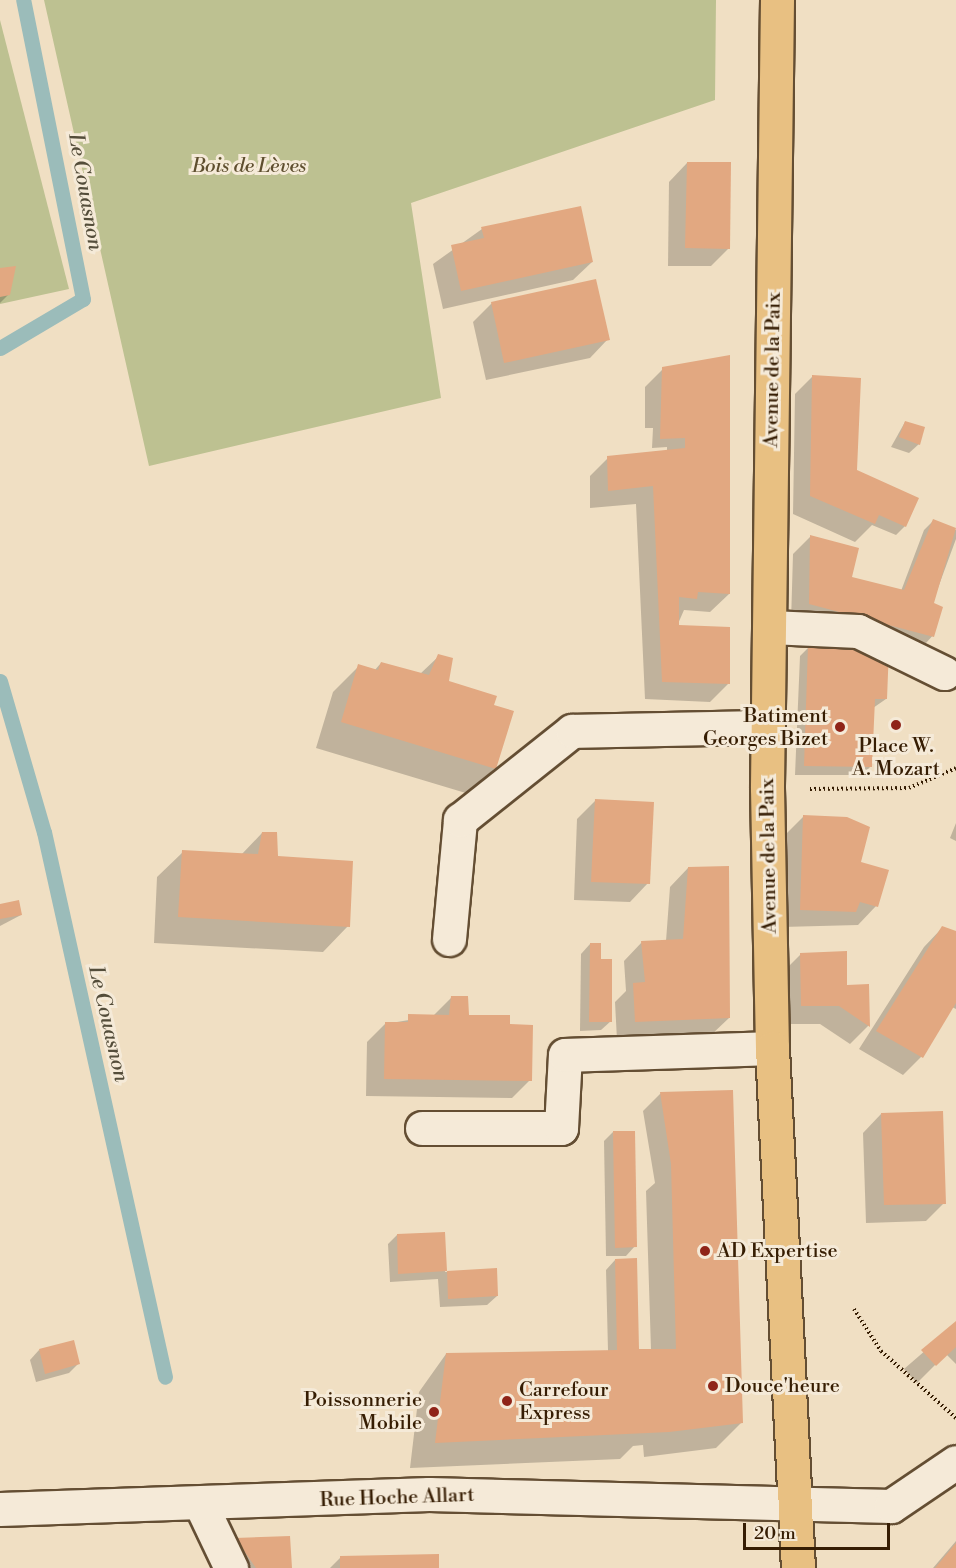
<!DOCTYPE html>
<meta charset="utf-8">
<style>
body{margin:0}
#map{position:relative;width:956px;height:1568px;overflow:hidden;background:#f0dfc3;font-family:"Libre Bodoni",serif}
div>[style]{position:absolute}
.green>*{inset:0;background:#bdc191}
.shadow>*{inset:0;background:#0003}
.stream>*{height:15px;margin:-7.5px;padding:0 7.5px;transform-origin:7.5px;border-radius:7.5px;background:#9bbcba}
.building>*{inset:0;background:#e2a881}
.path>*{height:4px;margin-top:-2px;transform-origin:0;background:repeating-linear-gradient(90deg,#361d03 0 1.5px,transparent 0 4.5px)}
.roads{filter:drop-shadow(2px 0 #644e33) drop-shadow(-2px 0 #644e33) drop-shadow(0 2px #644e33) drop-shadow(0 -2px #644e33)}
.minor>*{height:33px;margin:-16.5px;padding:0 16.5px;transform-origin:16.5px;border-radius:16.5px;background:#f5ead8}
.major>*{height:33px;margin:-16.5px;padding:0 16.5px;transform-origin:16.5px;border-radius:16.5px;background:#e8c082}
.dots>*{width:16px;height:16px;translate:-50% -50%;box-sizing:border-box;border:3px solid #f5ead8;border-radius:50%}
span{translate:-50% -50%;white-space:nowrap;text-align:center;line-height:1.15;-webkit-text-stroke:6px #f5ead8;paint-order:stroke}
.park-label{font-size:20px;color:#5e4e2e;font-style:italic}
.street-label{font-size:20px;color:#361d03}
.poi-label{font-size:20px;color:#361d03}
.right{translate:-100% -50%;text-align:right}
.left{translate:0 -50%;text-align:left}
.water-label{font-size:21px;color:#544d3a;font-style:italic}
.scale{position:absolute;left:743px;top:1523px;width:147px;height:27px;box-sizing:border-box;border:3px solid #361d03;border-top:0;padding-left:8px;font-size:18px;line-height:21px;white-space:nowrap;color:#361d03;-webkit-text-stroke:4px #f5ead8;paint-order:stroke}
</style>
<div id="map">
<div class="green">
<i style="clip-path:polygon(44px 0,716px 0,715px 100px,411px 203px,441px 398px,149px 466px)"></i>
<i style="clip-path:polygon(0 20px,69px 289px,0 304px)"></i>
</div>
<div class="shadow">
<i style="clip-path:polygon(687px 163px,729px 248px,711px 266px,668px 266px,669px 182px)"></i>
<i style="clip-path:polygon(482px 229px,592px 262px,573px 280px,443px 309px,433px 264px)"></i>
<i style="clip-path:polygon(0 270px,8px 295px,0 303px)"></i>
<i style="clip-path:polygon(492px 303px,608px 339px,590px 358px,486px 380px,473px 322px)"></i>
<i style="clip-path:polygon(729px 357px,729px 594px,710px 612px,684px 610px,677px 626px,728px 684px,710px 702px,645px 699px,636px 504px,590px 508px,590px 476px,608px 458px,667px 451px,667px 447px,652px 448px,653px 428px,645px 428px,645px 387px,663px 369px)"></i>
<i style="clip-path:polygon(813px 376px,855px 471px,905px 526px,896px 535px,872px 525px,855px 542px,793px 514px,795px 394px)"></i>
<i style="clip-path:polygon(905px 422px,919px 444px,909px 453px,891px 447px)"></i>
<i style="clip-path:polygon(933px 521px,956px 530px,956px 539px,932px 604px,935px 633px,926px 643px,791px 622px,793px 554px,811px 536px,850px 578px,901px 591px,924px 530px)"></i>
<i style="clip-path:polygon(809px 647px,886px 699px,873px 708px,871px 766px,862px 775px,795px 775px,800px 656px)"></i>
<i style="clip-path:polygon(439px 656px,447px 682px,492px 706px,495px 768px,469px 794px,316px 748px,333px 692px,359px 666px,374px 671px,381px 663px,420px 674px)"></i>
<i style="clip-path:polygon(595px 801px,648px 883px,630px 902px,574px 900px,577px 819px)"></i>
<i style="clip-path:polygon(803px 817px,859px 863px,876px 906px,858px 925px,782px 927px,785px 835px)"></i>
<i style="clip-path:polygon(956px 823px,956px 841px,950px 838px)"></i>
<i style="clip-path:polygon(262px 833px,276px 857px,348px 926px,323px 952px,154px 943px,157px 877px,183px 852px,241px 855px)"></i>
<i style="clip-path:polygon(688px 868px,729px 1018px,710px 1036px,617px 1040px,615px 1002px,626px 991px,624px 961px,642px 942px,666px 941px,670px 887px)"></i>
<i style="clip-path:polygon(0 905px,21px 915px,0 926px)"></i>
<i style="clip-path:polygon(942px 928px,956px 933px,956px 1009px,952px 1007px,921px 1057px,903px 1075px,859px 1049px,924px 947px)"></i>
<i style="clip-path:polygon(590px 944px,611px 1021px,601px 1030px,580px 1031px,581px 954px)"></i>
<i style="clip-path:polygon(801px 954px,846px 986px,868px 986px,868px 1026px,850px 1044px,820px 1024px,783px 1024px,782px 973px)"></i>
<i style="clip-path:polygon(451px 998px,530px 1080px,512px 1098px,366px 1096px,367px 1042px,385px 1024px,433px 1016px)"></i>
<i style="clip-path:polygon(661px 1093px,741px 1423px,716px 1448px,644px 1457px,643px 1445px,633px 1446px,620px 1459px,410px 1468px,419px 1392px,446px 1354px,608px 1351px,606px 1270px,615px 1260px,638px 1351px,651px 1350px,646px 1191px,655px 1183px,643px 1111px)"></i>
<i style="clip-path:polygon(881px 1114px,944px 1203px,926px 1221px,866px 1223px,863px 1133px)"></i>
<i style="clip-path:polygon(613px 1132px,635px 1246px,626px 1256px,606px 1256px,604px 1141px)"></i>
<i style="clip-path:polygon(444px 1233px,445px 1272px,495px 1270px,497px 1296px,487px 1305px,440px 1307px,438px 1279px,390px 1282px,388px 1244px,397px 1235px)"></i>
<i style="clip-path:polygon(956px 1324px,956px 1364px,946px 1354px,917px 1383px,904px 1369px)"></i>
<i style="clip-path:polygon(39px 1350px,78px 1364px,69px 1373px,36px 1382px,30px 1360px)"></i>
<i style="clip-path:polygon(289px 1538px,290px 1568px,241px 1568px,236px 1539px)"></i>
<i style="clip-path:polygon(956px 1541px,956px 1568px,933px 1568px)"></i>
<i style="clip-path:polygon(341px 1557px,437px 1568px,330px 1568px)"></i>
</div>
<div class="stream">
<i style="left:0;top:348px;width:96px;rotate:-30.6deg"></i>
<i style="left:83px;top:299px;width:305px;rotate:-101.3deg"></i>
<i style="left:0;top:681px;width:157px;rotate:73.8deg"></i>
<i style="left:44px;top:832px;width:558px;rotate:77.48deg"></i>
</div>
<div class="building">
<i style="clip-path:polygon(687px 162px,731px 162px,730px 249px,685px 248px)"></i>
<i style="clip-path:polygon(581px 206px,593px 262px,461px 291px,451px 245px,484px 238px,481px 227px)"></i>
<i style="clip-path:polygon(16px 266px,10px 295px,0 297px,0 268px)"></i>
<i style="clip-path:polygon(596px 279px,610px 340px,504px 363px,491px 302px)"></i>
<i style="clip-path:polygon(730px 355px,730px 594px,698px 592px,697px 599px,679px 597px,679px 625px,730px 627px,730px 684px,662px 682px,653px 486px,608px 491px,607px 456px,685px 448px,685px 438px,660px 439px,662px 367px)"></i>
<i style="clip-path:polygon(812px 375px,861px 378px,857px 470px,919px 498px,906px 527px,879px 515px,875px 524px,810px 496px)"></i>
<i style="clip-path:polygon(905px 421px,925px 427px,920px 445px,899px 437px)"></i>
<i style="clip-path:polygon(933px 519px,956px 528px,934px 603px,943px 607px,934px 637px,809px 604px,810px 535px,859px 548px,852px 577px,904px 590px)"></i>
<i style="clip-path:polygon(808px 645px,889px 648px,887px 699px,875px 699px,872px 767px,804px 766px)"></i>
<i style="clip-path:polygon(438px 654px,453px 658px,449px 681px,497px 696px,494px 705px,514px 711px,496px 769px,341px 722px,358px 664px,378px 670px,381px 662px,429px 675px)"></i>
<i style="clip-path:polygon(595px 799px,654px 802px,650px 884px,591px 882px)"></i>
<i style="clip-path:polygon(803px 815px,847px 817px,870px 827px,861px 862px,889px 870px,878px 907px,860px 902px,856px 912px,800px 910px)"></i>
<i style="clip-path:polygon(262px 832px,277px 832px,278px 856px,353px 861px,350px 927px,178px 917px,182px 850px,258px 854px)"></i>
<i style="clip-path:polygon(729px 866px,730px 1018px,635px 1022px,633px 983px,645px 982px,641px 941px,683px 939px,688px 867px)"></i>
<i style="clip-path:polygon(19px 900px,22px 915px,0 919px,0 904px)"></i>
<i style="clip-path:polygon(942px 926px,956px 931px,956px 1003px,923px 1058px,876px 1031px)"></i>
<i style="clip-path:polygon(590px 943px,601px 943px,601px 959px,612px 959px,612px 1022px,589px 1022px)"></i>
<i style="clip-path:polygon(847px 951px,847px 985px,869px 984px,870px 1027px,839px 1006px,801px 1006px,800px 953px)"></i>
<i style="clip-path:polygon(451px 996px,468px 996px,469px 1015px,510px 1015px,510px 1024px,533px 1025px,532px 1081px,384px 1079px,385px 1022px,408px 1022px,408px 1014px,449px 1015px)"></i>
<i style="clip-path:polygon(733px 1090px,743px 1423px,669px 1432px,435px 1443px,446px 1353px,617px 1350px,615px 1259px,637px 1258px,639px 1349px,676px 1349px,671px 1164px,660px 1092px)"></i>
<i style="clip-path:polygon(943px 1111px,946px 1204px,884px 1205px,881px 1113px)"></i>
<i style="clip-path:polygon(613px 1131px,635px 1131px,637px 1247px,615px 1248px)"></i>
<i style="clip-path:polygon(445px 1232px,447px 1271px,497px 1268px,498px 1296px,448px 1299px,447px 1271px,398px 1274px,397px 1234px)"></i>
<i style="clip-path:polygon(956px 1321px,956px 1347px,936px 1366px,921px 1350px)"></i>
<i style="clip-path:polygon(74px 1340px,80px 1364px,45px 1374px,39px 1349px)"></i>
<i style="clip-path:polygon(290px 1536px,292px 1568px,256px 1568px,235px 1538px)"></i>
<i style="clip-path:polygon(956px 1543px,956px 1568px,935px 1568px)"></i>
<i style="clip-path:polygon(439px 1554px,439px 1568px,340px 1568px,340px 1556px)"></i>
</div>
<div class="path">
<i style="left:810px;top:789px;width:99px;rotate:-0.6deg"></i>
<i style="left:909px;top:788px;width:51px;rotate:-23.1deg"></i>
<i style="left:854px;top:1309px;width:50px;rotate:57.3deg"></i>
<i style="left:881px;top:1351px;width:101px;rotate:41.8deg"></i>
</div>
<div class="roads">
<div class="minor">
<i style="left:770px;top:627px;width:88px;rotate:2.6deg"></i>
<i style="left:858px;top:631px;width:96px;rotate:26deg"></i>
<i style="left:449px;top:939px;width:120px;rotate:-84.7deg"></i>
<i style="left:460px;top:820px;width:143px;rotate:-38.5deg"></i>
<i style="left:572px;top:731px;width:196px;rotate:-1.2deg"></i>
<i style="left:422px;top:1128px;width:139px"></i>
<i style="left:561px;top:1128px;width:73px;rotate:-86.9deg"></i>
<i style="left:565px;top:1055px;width:207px;rotate:-1.9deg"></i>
<i style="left:201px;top:1505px;width:70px;rotate:64.5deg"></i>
<i style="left:0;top:1509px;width:429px;rotate:-2deg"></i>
<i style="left:429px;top:1494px;width:462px;rotate:1.5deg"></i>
<i style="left:891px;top:1506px;width:78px;rotate:-34.1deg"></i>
</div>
<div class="major">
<i style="left:777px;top:0;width:788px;rotate:90.73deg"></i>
<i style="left:767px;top:788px;width:260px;rotate:88.9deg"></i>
<i style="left:772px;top:1048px;width:521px;rotate:87.14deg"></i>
</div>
</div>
<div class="dots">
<i style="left:896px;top:725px;background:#8f2418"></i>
<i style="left:840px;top:727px;background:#8f2418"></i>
<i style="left:705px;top:1251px;background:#8f2418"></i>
<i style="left:713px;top:1386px;background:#8f2418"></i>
<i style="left:507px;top:1401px;background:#8f2418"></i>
<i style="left:434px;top:1412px;background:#8f2418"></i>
</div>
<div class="park-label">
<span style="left:249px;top:166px">Bois de Lèves</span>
</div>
<div class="street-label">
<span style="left:773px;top:370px;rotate:-89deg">Avenue de la Paix</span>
<span style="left:769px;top:856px;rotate:-91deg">Avenue de la Paix</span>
<span style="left:397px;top:1498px;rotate:-2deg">Rue Hoche Allart</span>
</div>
<div class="poi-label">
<span class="right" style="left:828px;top:728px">Batiment<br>Georges Bizet</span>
<span style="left:896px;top:758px">Place W.<br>A. Mozart</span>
<span class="left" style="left:717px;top:1251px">AD Expertise</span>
<span class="left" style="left:725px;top:1386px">Douce'heure</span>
<span class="left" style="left:519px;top:1402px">Carrefour<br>Express</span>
<span class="right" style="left:422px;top:1412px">Poissonnerie<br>Mobile</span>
</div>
<div class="water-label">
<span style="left:85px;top:192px;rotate:80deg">Le Couasnon</span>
<span style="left:108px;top:1024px;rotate:77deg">Le Couasnon</span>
</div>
<div class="scale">20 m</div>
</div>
